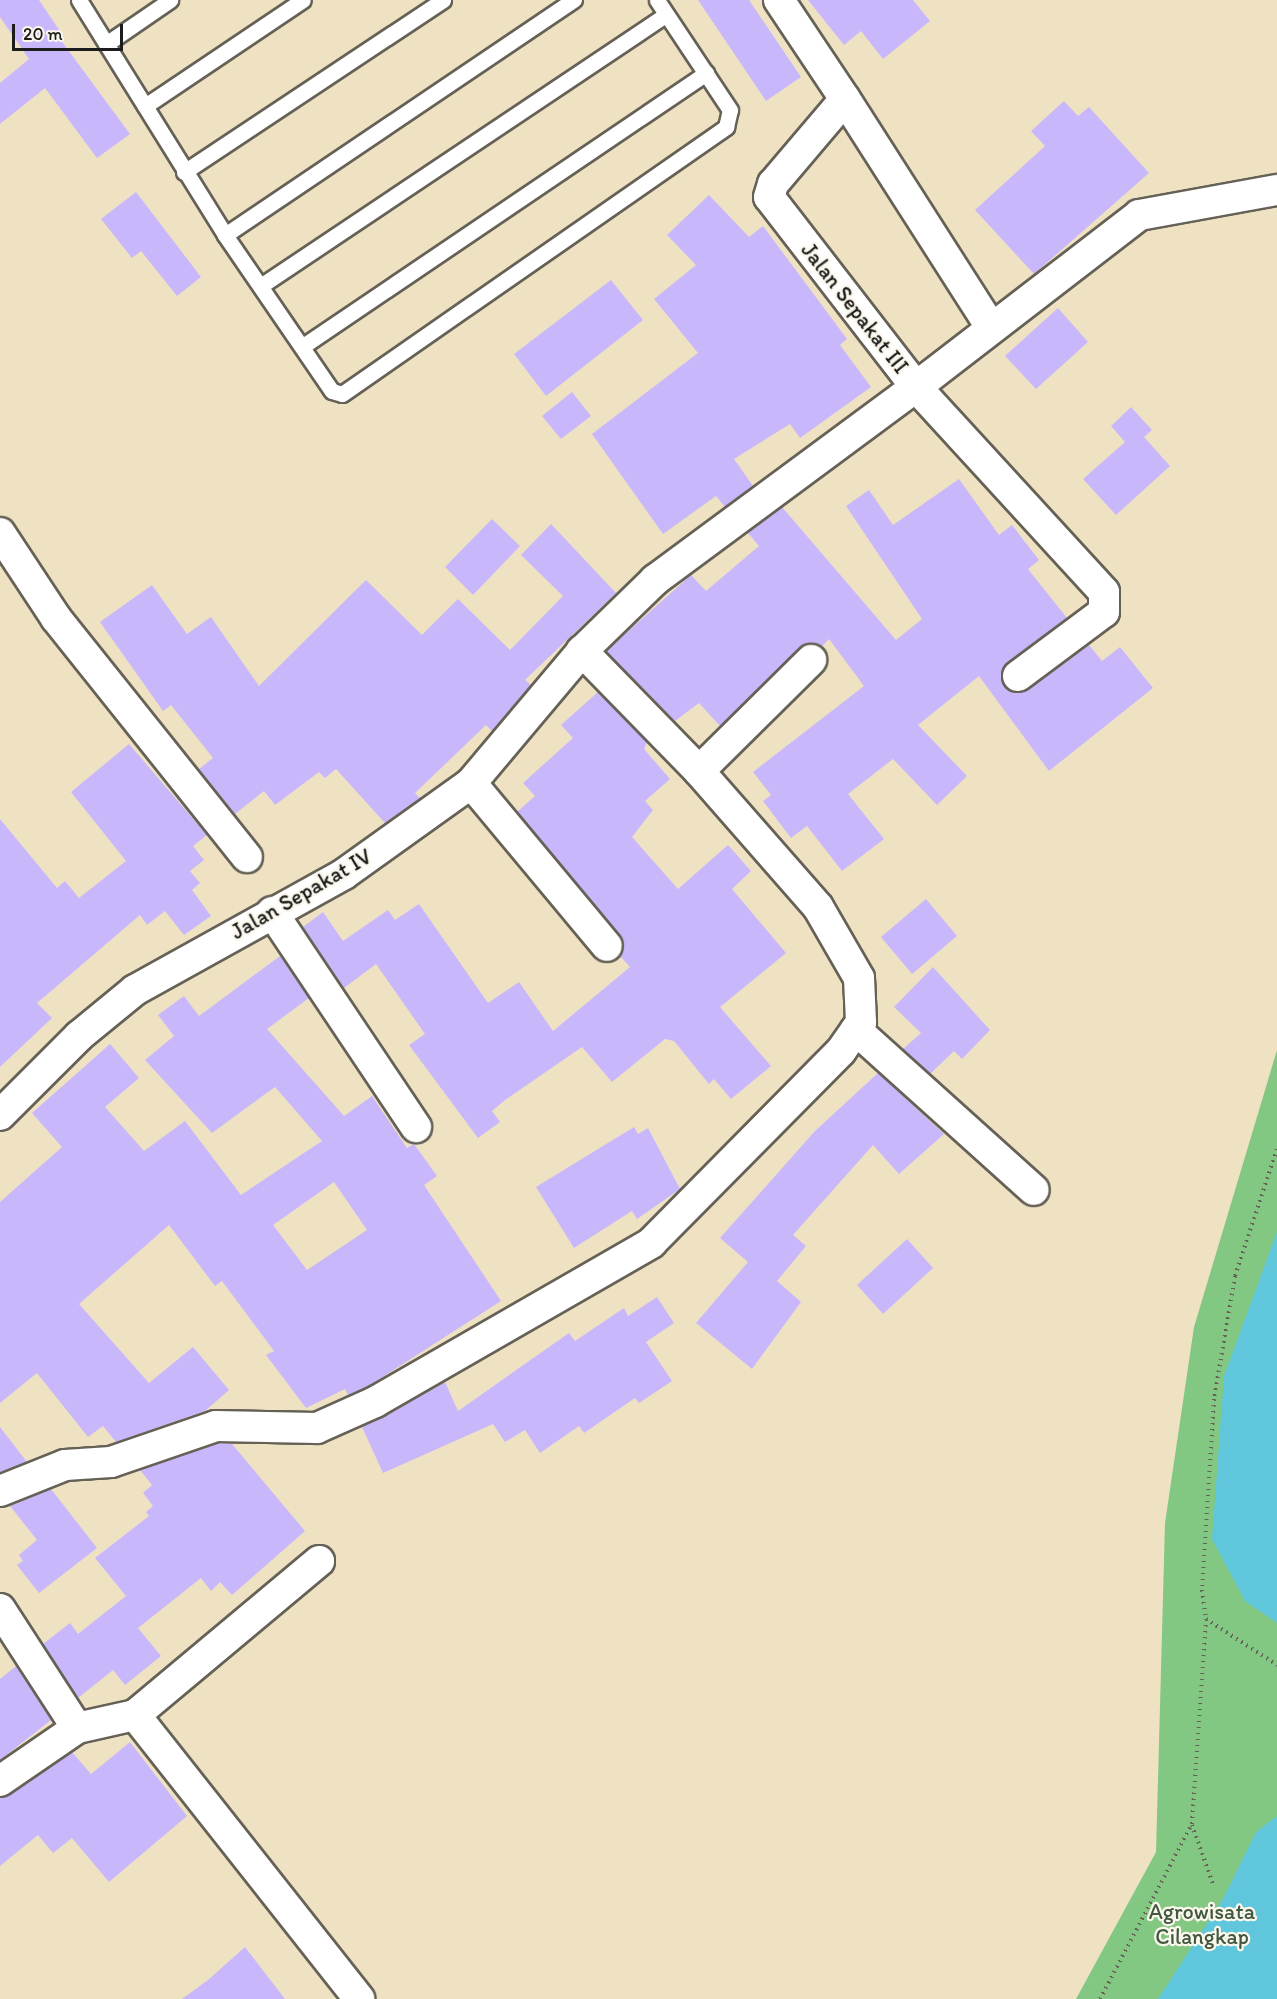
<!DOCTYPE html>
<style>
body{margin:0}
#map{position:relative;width:1277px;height:1999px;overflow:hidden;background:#efe2c3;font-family:Itim,sans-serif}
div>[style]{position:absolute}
.green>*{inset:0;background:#82c883}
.water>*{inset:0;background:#5fc6db}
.building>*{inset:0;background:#c9b7fc}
.path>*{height:4px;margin-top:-2px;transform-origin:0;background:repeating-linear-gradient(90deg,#666156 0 1.5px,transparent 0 6px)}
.roads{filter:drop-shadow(2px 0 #666156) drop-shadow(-2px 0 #666156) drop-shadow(0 2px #666156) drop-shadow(0 -2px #666156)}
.service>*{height:15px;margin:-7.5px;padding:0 7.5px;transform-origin:7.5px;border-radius:7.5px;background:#fff}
.minor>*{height:30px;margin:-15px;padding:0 15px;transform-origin:15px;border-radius:15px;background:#fff}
span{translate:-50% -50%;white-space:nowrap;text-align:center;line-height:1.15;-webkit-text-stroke:4.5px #fbf7ec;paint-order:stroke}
.street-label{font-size:22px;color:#1c1c1c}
.park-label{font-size:22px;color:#405840}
.scale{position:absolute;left:12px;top:24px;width:111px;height:27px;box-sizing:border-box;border:3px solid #1c1c1c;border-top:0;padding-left:8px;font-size:18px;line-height:21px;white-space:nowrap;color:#1c1c1c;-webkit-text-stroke:4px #fbf7ec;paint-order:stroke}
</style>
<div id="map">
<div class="green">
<i style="clip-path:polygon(1277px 1050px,1277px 1999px,1076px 1999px,1156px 1852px,1165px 1523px,1194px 1327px)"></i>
</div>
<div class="water">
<i style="clip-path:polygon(1277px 1232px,1277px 1623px,1245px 1601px,1212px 1539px,1224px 1376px)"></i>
<i style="clip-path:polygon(1277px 1816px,1277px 1999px,1158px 1999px,1223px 1899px,1256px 1832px)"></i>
</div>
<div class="building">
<i style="clip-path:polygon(0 0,39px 0,64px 37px,60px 39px,130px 134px,97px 158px,45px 88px,0 124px,0 83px,29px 59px,0 17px)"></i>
<i style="clip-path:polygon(698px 0,749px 0,801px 77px,766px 101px)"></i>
<i style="clip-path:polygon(808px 0,913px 0,930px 21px,883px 59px,861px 31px,844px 45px)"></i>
<i style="clip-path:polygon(1064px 101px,1078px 116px,1089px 107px,1149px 173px,1034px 274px,975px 210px,1045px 146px,1031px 131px)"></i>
<i style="clip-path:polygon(136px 192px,201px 277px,177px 296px,141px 251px,132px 258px,101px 219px)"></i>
<i style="clip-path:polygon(709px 195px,749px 237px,763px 226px,847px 339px,840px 345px,871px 387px,800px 438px,790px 424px,734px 459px,753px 486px,725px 507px,716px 496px,663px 534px,592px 434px,698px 353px,654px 299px,696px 265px,667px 235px)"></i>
<i style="clip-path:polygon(611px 280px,643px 320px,546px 396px,514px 354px)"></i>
<i style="clip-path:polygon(1058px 308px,1088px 342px,1036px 389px,1005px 356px)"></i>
<i style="clip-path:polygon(572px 392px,591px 416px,561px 439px,542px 416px)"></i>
<i style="clip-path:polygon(1131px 407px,1152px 430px,1144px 437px,1170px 466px,1116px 515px,1083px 479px,1125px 442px,1111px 426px)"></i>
<i style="clip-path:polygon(959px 479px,999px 535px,1012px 525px,1039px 560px,1028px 569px,1067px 618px,1007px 663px,1001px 677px,1005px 687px,1028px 690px,1089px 645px,1102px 661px,1120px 647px,1153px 688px,1049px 771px,979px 676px,918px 725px,967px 776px,937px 805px,893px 759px,848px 794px,884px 839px,842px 871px,807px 826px,791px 838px,763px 801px,771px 795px,753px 772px,864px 686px,829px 639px,821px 647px,799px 648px,720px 726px,699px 703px,675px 721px,606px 651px,691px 575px,706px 591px,759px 546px,748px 533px,782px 507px,896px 640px,922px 619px,846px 506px,869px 490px,893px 525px)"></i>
<i style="clip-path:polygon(492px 519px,520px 546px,473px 595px,445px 567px)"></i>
<i style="clip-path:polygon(551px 524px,616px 593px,525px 680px,531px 685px,492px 731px,486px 725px,415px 793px,420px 798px,385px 823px,336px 769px,325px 778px,319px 772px,275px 805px,264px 791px,235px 814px,199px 769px,213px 758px,171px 705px,163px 711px,100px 622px,152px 585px,187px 634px,211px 617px,259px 686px,366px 580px,422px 635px,458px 599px,510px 650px,563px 596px,521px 555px)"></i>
<i style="clip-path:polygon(598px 692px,647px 742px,644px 749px,670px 779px,645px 801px,653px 810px,632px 837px,678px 889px,728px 845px,751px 871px,732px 889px,786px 953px,720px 1007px,771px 1066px,731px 1099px,714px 1079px,709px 1084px,674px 1041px,665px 1039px,612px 1082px,582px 1047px,505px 1100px,492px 1111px,500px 1122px,478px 1138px,409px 1045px,425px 1034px,376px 964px,344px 988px,303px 927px,323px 912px,343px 941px,388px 910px,395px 920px,419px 904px,488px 1003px,519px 982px,553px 1031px,630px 967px,620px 956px,620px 935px,517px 812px,535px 796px,523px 783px,573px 738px,561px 725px)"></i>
<i style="clip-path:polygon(129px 744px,207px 835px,193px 846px,204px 860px,190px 871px,200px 883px,192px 890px,211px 916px,184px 935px,165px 911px,147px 925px,140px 915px,37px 1003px,52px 1018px,0 1067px,0 819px,57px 888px,65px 881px,79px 898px,126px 861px,71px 792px)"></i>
<i style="clip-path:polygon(926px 899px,957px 936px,912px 974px,881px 937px)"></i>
<i style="clip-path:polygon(evenodd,280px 956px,309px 998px,267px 1029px,344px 1116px,372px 1096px,407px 1148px,414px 1144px,437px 1176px,424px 1185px,501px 1301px,367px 1387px,348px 1395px,345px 1389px,306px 1408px,266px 1355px,274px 1351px,222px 1281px,215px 1286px,169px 1225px,79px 1304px,149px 1383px,193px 1347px,229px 1390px,205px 1411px,116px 1442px,103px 1426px,88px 1437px,37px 1373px,0 1403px,0 1202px,62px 1147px,32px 1113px,110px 1044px,139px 1078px,105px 1107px,144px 1151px,185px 1121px,241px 1195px,322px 1141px,275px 1087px,212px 1133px,145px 1060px,174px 1036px,158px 1015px,184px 996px,199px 1016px,280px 956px,334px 1182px,367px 1230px,307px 1270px,273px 1225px,334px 1182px)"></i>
<i style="clip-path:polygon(933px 967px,990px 1030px,962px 1059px,954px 1051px,930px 1074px,903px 1049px,921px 1033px,894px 1007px)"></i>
<i style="clip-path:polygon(878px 1073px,944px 1134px,899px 1174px,873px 1145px,793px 1235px,806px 1246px,777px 1281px,801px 1302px,752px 1369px,696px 1323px,748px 1262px,720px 1238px,815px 1131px)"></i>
<i style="clip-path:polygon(634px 1127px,638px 1134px,648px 1128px,680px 1189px,637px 1219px,632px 1211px,574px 1248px,536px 1187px)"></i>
<i style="clip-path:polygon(907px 1239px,933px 1268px,883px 1314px,857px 1285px)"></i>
<i style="clip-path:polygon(657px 1297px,674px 1323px,646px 1342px,672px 1381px,639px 1403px,635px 1398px,584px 1433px,579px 1426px,540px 1453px,525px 1430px,505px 1442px,493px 1424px,383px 1473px,362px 1427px,445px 1382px,458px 1411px,569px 1333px,575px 1341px,624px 1308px,628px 1316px)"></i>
<i style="clip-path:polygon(0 1427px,27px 1462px,0 1472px)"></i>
<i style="clip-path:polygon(219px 1443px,232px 1444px,305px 1531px,232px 1595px,220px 1582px,211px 1591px,201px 1578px,138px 1628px,161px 1656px,125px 1685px,113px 1670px,78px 1698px,43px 1644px,70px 1623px,78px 1634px,126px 1596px,95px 1558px,149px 1516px,146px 1512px,153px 1506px,143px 1493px,152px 1485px,140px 1470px)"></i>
<i style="clip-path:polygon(51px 1489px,97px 1548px,39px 1593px,17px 1565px,23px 1561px,19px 1555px,37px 1540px,10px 1506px)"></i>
<i style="clip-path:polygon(16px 1666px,51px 1720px,0 1760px,0 1679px)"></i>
<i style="clip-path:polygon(130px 1742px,187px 1816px,109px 1882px,72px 1838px,53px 1853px,38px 1835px,0 1866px,0 1798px,72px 1752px,91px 1774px)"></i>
<i style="clip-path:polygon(245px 1947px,285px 1999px,182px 1999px,208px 1980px)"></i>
</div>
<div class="path">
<i style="left:1277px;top:1149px;width:134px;rotate:108.3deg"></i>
<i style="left:1235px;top:1276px;width:125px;rotate:99.7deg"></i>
<i style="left:1214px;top:1399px;width:191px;rotate:93.6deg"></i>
<i style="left:1202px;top:1590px;width:29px;rotate:82deg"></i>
<i style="left:1206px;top:1619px;width:85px;rotate:32.9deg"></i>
<i style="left:1192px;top:1825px;width:63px;rotate:70.4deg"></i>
<i style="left:1100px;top:1999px;width:198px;rotate:-62.3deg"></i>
<i style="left:1192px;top:1824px;width:205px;rotate:-86.1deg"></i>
</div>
<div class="roads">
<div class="service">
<i style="left:79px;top:0;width:277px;rotate:58.1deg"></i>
<i style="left:225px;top:235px;width:189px;rotate:55.6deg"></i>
<i style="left:332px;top:391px;width:10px;rotate:17deg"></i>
<i style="left:342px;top:394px;width:468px;rotate:-34.8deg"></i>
<i style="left:726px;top:127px;width:17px;rotate:-77deg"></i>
<i style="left:730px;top:110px;width:132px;rotate:-123.6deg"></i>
<i style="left:106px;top:44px;width:78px;rotate:-34.5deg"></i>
<i style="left:145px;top:106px;width:190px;rotate:-33.9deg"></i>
<i style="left:184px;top:172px;width:311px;rotate:-33.6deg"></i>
<i style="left:225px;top:235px;width:421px;rotate:-34deg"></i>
<i style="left:262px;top:285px;width:486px;rotate:-33.8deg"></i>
<i style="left:303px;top:346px;width:487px;rotate:-34.1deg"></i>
</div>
<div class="minor">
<i style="left:845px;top:99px;width:269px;rotate:57.4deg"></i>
<i style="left:0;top:533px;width:102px;rotate:56.6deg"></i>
<i style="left:56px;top:618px;width:306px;rotate:51.4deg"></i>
<i style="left:1018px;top:676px;width:107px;rotate:-36.7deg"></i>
<i style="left:1104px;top:612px;width:20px;rotate:-90deg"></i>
<i style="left:1104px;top:592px;width:278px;rotate:-132.5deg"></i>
<i style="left:916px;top:387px;width:282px;rotate:-37.6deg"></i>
<i style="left:1139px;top:215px;width:140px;rotate:-10.3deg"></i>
<i style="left:699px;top:771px;width:158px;rotate:-44.7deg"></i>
<i style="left:471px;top:783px;width:212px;rotate:50.2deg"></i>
<i style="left:272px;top:912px;width:259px;rotate:56.2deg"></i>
<i style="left:856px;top:1030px;width:239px;rotate:42deg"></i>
<i style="left:0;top:1115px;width:112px;rotate:-45deg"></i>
<i style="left:79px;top:1036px;width:72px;rotate:-39.4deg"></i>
<i style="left:135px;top:990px;width:239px;rotate:-29deg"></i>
<i style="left:344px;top:874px;width:156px;rotate:-35.6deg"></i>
<i style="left:471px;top:783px;width:172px;rotate:-49.9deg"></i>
<i style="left:582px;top:651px;width:102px;rotate:-44.2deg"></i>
<i style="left:655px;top:580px;width:325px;rotate:-36.5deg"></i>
<i style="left:916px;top:387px;width:240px;rotate:-127.7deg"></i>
<i style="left:769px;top:197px;width:14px;rotate:-73deg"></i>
<i style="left:773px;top:184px;width:111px;rotate:-49.7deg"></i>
<i style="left:845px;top:99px;width:119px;rotate:-123.7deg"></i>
<i style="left:0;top:1491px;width:70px;rotate:-21.8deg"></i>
<i style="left:65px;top:1465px;width:46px;rotate:-3.7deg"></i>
<i style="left:111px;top:1462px;width:111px;rotate:-18.9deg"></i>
<i style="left:216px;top:1426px;width:101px;rotate:1.1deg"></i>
<i style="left:317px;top:1428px;width:64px;rotate:-24.1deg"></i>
<i style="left:375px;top:1402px;width:319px;rotate:-29.9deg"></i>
<i style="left:651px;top:1243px;width:270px;rotate:-45.3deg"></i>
<i style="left:841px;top:1051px;width:35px;rotate:-55deg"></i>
<i style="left:861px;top:1022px;width:44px;rotate:-92.6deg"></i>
<i style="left:859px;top:978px;width:82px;rotate:-120deg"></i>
<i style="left:818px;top:907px;width:181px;rotate:-131.2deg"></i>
<i style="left:699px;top:771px;width:168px;rotate:-134.3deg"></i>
<i style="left:0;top:1609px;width:142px;rotate:57.1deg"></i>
<i style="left:135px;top:1715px;width:362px;rotate:51.7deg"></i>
<i style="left:0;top:1781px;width:93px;rotate:-34.5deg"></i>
<i style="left:77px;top:1728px;width:59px;rotate:-12.6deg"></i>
<i style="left:135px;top:1715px;width:240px;rotate:-39.9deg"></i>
</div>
</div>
<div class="street-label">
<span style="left:855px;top:308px;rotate:52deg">Jalan Sepakat III</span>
<span style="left:301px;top:894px;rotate:-30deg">Jalan Sepakat IV</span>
</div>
<div class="park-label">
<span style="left:1202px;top:1924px">Agrowisata<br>Cilangkap</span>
</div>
<div class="scale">20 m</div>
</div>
